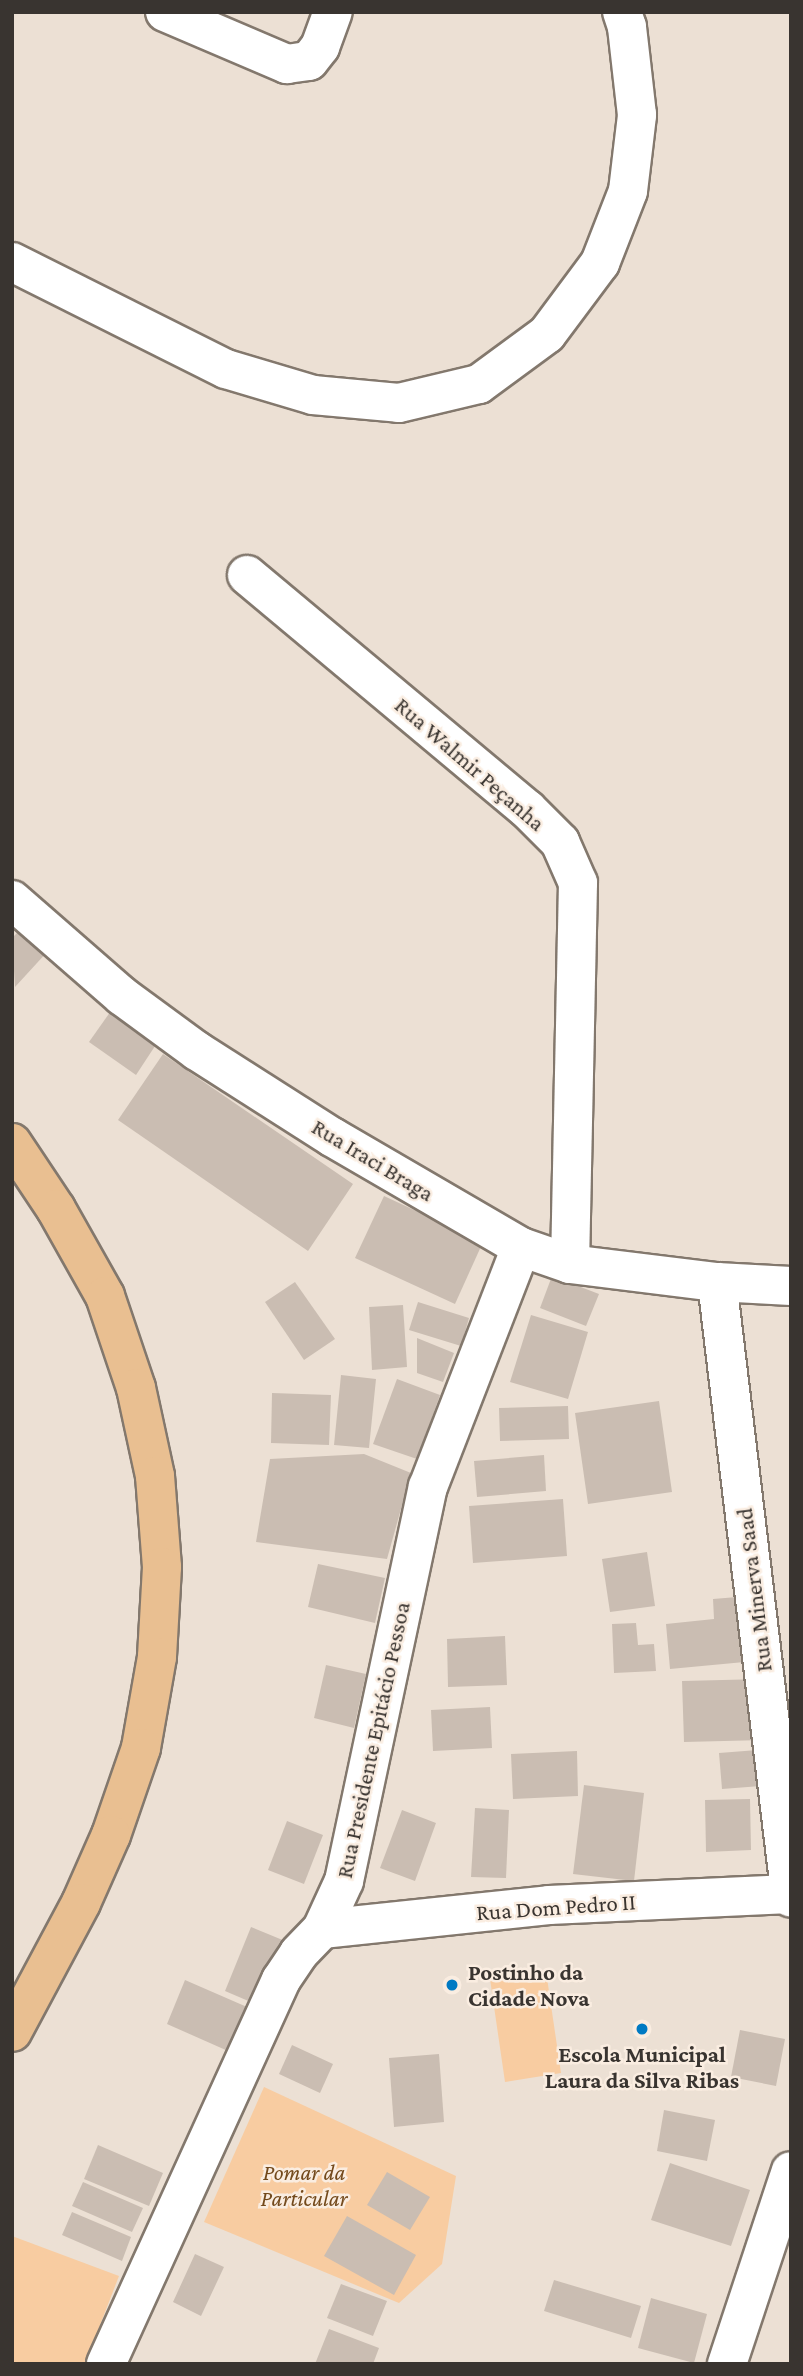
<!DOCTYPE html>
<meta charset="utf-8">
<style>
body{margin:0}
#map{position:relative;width:803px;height:2376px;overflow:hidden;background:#ece0d4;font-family:"Crimson Pro",serif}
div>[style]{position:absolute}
.green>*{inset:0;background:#f8cca1}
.building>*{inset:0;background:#cabdb2}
.roads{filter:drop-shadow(2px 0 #83786d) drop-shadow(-2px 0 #83786d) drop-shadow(0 2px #83786d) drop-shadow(0 -2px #83786d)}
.minor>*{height:38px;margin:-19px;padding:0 19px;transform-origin:19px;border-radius:19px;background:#fff}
.major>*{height:38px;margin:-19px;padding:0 19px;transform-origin:19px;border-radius:19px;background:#e9bf91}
.dots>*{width:19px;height:19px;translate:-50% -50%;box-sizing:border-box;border:4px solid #faede1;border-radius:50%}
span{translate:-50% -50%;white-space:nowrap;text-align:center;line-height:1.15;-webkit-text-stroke:5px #faede1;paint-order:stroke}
.street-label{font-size:23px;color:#393430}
.poi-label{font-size:23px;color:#393430;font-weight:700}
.left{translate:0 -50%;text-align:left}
.park-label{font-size:23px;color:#73491b;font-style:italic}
.frame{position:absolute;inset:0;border:14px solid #393430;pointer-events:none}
</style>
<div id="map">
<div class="green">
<i style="clip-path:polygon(546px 1971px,561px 2073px,505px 2082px,490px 1979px)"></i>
<i style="clip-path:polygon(264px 2087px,456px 2176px,442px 2264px,399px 2303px,204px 2222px)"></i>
<i style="clip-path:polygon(12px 2236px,119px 2276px,85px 2364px,12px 2364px)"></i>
</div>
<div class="building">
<i style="clip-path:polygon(23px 927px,48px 951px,15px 987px,12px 938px)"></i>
<i style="clip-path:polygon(113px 1008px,159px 1040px,136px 1075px,89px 1042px)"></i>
<i style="clip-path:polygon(163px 1054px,353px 1184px,308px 1251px,118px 1120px)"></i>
<i style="clip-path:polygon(384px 1196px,483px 1242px,455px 1304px,355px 1258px)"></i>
<i style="clip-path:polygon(552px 1276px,599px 1294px,586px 1326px,540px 1308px)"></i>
<i style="clip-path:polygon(295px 1282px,335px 1339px,304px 1360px,265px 1302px)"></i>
<i style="clip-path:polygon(418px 1302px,469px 1318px,461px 1346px,409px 1330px)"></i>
<i style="clip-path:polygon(403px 1305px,407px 1367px,372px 1370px,369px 1307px)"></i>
<i style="clip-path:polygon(531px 1315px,588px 1332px,568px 1399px,510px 1382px)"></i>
<i style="clip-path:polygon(417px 1338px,454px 1353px,443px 1382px,417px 1373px)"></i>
<i style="clip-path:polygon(341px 1375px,376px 1379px,369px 1448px,334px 1445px)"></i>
<i style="clip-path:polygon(397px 1379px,440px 1395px,417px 1459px,373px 1444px)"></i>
<i style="clip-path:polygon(272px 1393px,331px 1395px,329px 1445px,271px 1443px)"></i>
<i style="clip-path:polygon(659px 1401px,672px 1492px,588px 1504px,575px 1413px)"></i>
<i style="clip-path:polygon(568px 1406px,569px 1439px,500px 1441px,499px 1408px)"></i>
<i style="clip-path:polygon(364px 1454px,411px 1473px,387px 1559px,256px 1542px,270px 1459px)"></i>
<i style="clip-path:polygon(544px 1455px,546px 1491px,477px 1497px,474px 1461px)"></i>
<i style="clip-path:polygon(563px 1499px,567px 1556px,473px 1563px,469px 1506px)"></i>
<i style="clip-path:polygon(647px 1552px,655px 1606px,610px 1612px,602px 1559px)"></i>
<i style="clip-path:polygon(318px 1564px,385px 1578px,375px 1623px,308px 1607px)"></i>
<i style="clip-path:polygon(749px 1596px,755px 1661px,670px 1669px,666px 1624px,714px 1619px,713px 1599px)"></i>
<i style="clip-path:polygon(636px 1623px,638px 1645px,654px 1644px,656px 1671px,614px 1673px,612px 1624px)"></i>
<i style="clip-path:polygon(505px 1636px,507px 1685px,448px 1687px,447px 1639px)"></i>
<i style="clip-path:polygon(326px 1665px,366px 1674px,354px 1728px,314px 1718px)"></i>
<i style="clip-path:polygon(763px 1679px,765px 1740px,684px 1742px,682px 1681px)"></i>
<i style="clip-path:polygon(490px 1707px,492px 1748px,433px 1751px,431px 1710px)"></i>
<i style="clip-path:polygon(770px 1749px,773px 1785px,722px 1789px,719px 1753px)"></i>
<i style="clip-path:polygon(577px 1751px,578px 1796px,513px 1799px,511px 1754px)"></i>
<i style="clip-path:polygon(584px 1785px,644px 1793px,634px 1881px,573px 1874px)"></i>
<i style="clip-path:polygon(750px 1799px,751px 1850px,706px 1852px,705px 1800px)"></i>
<i style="clip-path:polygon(475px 1808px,509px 1810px,506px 1878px,471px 1877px)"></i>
<i style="clip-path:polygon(402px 1810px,436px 1823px,415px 1881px,380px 1868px)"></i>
<i style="clip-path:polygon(287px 1821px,323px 1835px,304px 1884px,268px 1870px)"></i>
<i style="clip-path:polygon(251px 1927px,285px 1941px,258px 2005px,225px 1991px)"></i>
<i style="clip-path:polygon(185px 1980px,247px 2007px,228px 2051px,167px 2024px)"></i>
<i style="clip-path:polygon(740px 2030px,785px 2039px,776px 2086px,731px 2077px)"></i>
<i style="clip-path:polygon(292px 2045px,333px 2064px,320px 2093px,279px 2074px)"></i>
<i style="clip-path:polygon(439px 2054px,444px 2122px,394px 2127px,389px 2058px)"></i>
<i style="clip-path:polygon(664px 2110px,715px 2120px,707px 2161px,657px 2151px)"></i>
<i style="clip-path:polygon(98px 2145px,163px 2173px,149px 2206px,84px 2179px)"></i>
<i style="clip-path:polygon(670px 2163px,750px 2190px,731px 2246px,651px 2220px)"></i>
<i style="clip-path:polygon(387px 2172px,430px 2197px,410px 2230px,367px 2205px)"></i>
<i style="clip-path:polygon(83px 2182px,143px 2208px,132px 2232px,72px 2206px)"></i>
<i style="clip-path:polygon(72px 2212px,131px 2237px,122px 2261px,62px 2235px)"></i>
<i style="clip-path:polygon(347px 2216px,416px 2255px,394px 2295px,324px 2256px)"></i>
<i style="clip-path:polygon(195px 2254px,224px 2267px,201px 2316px,173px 2302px)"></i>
<i style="clip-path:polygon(554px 2280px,641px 2306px,631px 2338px,544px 2311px)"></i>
<i style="clip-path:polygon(341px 2284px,387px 2301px,373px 2336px,327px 2318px)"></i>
<i style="clip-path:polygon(651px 2298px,707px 2314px,694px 2363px,638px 2348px)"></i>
<i style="clip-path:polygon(329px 2329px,379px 2348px,373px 2364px,315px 2364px)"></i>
</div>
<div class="roads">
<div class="minor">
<i style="left:165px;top:12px;width:133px;rotate:23.1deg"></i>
<i style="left:287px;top:64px;width:22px;rotate:-8deg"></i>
<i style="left:309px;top:61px;width:18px;rotate:-52deg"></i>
<i style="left:320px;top:47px;width:37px;rotate:-70deg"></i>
<i style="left:12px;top:262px;width:239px;rotate:26.6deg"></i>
<i style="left:226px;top:369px;width:91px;rotate:16.6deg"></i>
<i style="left:313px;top:395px;width:86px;rotate:5.3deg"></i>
<i style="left:399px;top:403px;width:82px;rotate:-13.4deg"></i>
<i style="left:479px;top:384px;width:84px;rotate:-36.3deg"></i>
<i style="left:547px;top:334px;width:89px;rotate:-53.3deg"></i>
<i style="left:600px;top:263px;width:77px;rotate:-68.7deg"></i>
<i style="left:628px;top:191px;width:77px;rotate:-83.2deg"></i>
<i style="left:637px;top:115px;width:89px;rotate:-96.5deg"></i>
<i style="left:627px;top:27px;width:16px;rotate:-108deg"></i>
<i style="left:247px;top:575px;width:365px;rotate:39.9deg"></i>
<i style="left:527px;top:809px;width:47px;rotate:45deg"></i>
<i style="left:560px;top:842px;width:45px;rotate:66.3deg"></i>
<i style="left:578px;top:883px;width:381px;rotate:91.2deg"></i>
<i style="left:12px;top:900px;width:146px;rotate:41.1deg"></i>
<i style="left:122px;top:996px;width:93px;rotate:36.3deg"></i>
<i style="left:197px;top:1051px;width:160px;rotate:32.5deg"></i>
<i style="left:332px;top:1137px;width:219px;rotate:30.2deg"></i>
<i style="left:521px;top:1247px;width:52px;rotate:19.1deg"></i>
<i style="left:570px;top:1264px;width:148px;rotate:7deg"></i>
<i style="left:717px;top:1282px;width:74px;rotate:3.1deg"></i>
<i style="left:717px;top:1282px;width:620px;rotate:83.15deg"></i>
<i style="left:322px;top:1929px;width:228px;rotate:-6deg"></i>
<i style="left:549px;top:1905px;width:241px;rotate:-2.6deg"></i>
<i style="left:106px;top:2364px;width:422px;rotate:-65.5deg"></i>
<i style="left:281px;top:1980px;width:32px;rotate:-56deg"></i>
<i style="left:299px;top:1953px;width:33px;rotate:-46deg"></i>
<i style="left:322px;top:1929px;width:53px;rotate:-65.4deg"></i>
<i style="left:344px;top:1881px;width:403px;rotate:-78deg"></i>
<i style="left:428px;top:1487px;width:257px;rotate:-68.8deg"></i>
<i style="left:727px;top:2364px;width:203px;rotate:-71.7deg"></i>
</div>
<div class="major">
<i style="left:12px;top:1143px;width:79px;rotate:56.3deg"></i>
<i style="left:56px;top:1209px;width:100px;rotate:60.6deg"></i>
<i style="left:105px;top:1296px;width:97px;rotate:71.4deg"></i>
<i style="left:136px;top:1388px;width:90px;rotate:77.8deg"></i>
<i style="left:155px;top:1476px;width:91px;rotate:85.6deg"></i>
<i style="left:162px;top:1567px;width:90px;rotate:93.2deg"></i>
<i style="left:157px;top:1657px;width:92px;rotate:100deg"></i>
<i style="left:141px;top:1748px;width:92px;rotate:109deg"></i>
<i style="left:111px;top:1835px;width:74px;rotate:113.8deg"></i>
<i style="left:81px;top:1903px;width:146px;rotate:118.1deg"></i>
</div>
</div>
<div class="dots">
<i style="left:452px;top:1985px;background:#007ac3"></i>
<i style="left:642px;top:2029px;background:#007ac3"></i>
</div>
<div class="street-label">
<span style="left:470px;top:764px;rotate:41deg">Rua Walmir Peçanha</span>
<span style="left:373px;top:1160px;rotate:31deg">Rua Iraci Braga</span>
<span style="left:754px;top:1590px;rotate:-97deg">Rua Minerva Saad</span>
<span style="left:373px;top:1740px;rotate:-78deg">Rua Presidente Epitácio Pessoa</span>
<span style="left:556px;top:1907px;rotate:-4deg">Rua Dom Pedro II</span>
</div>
<div class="poi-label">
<span class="left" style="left:468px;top:1985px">Postinho da<br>Cidade Nova</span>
<span style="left:642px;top:2067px">Escola Municipal<br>Laura da Silva Ribas</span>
</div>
<div class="park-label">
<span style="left:304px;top:2185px">Pomar da<br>Particular</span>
</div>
<div class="frame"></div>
</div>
